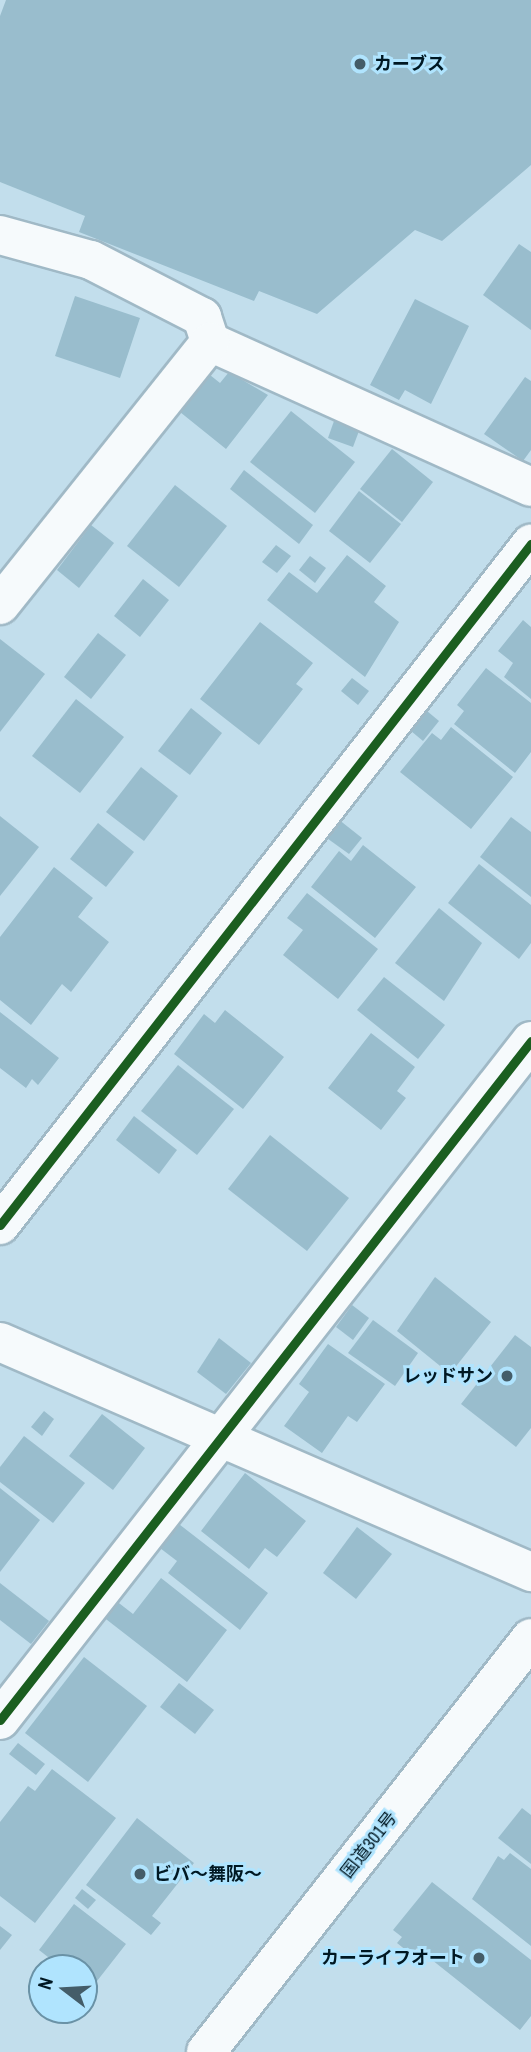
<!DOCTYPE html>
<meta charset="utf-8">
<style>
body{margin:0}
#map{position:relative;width:531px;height:2052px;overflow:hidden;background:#c2deec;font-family:"Archivo Narrow","Noto Sans JP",sans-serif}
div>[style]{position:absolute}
.building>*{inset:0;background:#99bdcd}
.roads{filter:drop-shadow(2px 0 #a0b9c6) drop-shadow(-2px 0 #a0b9c6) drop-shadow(0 2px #a0b9c6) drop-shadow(0 -2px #a0b9c6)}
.street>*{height:38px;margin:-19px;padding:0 19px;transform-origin:19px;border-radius:19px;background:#f6fafc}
.highway>*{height:38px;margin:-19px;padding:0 19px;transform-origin:19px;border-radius:19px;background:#f6fafc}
.cycleway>*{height:9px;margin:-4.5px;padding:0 4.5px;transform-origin:4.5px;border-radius:4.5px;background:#1b5e20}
.dots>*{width:19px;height:19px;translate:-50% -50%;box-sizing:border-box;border:4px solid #b0e4fe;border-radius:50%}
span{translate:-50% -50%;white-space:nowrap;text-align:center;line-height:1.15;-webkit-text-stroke:6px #b0e4fe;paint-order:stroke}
.poi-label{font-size:18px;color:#001823;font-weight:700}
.left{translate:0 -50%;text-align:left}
.right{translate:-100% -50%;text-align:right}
.street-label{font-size:18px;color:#001823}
.north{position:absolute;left:28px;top:1954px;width:70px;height:70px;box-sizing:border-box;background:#b0e4fe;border:2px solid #6a92a6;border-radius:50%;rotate:287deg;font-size:19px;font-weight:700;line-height:28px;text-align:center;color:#001823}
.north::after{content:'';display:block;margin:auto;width:24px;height:32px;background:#445d69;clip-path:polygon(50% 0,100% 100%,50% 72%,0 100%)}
</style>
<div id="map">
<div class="building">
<i style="clip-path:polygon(6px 0,531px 0,531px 165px,442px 241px,415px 230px,317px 314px,259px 291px,254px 301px,79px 232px,85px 216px,0 182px,0 16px)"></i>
<i style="clip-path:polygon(519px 244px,531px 252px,531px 330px,483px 295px)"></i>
<i style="clip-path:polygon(75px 296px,140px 318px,120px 378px,55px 356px)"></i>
<i style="clip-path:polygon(415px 299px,469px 326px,431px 404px,405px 390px,399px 400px,370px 385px)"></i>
<i style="clip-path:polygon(229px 372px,268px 395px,226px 449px,180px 412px,210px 375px,220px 383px)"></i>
<i style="clip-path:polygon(525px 377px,531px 381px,531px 450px,523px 461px,484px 434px)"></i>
<i style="clip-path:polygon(291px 411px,355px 462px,315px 513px,250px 462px)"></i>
<i style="clip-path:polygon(334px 421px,359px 431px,353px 447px,328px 438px)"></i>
<i style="clip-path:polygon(392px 449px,433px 482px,402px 522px,360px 489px)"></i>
<i style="clip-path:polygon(244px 470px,313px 525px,299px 544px,230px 489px)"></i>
<i style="clip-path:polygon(175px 485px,227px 526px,179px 587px,127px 546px)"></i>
<i style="clip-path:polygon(359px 491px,401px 524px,370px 563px,329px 531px)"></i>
<i style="clip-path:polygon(91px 525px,114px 543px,79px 588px,57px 570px)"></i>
<i style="clip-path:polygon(276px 545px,291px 556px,277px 573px,262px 562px)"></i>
<i style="clip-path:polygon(347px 555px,386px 586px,374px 602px,399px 622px,365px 677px,267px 600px,289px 572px,317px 593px)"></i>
<i style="clip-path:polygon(310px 556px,326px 568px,315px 583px,299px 570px)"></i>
<i style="clip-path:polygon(143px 579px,169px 600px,140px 637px,114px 616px)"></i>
<i style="clip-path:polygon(523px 620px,531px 627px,531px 699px,504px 677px,513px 663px,498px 651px)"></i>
<i style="clip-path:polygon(260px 622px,313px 663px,296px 684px,303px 689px,259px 745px,200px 699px)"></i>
<i style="clip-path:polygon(98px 633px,126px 655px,91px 699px,64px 677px)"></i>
<i style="clip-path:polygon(0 639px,45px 674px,0 732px)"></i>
<i style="clip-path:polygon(486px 668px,531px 703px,531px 752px,515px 773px,454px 724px,464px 711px,457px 705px)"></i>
<i style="clip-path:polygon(352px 678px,369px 691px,358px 705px,341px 691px)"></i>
<i style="clip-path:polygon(76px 699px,124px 737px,80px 793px,32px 756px)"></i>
<i style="clip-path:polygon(191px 708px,222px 733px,190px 775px,158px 751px)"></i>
<i style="clip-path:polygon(427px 711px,439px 721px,423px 741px,411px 731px)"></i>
<i style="clip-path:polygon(451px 727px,513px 777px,471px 829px,400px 772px,432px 733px,441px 740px)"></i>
<i style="clip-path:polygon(141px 767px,178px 796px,144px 841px,106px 812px)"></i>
<i style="clip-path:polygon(0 816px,39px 847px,0 896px)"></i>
<i style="clip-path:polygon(511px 817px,531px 832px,531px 897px,480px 857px)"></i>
<i style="clip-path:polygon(338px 819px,362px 838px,349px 854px,324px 836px)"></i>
<i style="clip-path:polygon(98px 823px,134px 852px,106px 887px,70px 859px)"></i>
<i style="clip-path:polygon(363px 845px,416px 887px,375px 938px,311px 887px,339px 851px,351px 861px)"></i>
<i style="clip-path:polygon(479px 864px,531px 905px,531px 943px,519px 959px,448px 903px)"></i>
<i style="clip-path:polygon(54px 867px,93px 898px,78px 917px,109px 942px,71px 992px,62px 984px,31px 1025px,0 1000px,0 937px)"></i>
<i style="clip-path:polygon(307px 893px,378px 949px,338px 999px,283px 955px,303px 930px,287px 918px)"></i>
<i style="clip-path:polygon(439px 908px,482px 943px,444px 1001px,395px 963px)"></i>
<i style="clip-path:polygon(384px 977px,445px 1025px,418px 1059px,357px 1010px)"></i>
<i style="clip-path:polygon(225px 1010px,284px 1057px,243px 1109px,174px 1054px,204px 1014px,215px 1023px)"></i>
<i style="clip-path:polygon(0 1012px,59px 1058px,38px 1085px,32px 1079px,26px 1088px,0 1068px)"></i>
<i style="clip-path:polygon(371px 1033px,415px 1067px,397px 1091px,406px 1098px,381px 1130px,328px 1088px)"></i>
<i style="clip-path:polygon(178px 1065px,234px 1109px,197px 1155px,141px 1111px)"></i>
<i style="clip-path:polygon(134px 1116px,177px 1150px,159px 1174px,116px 1140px)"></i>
<i style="clip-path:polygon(270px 1135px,349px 1198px,307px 1251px,228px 1189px)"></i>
<i style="clip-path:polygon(435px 1277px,491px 1322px,450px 1374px,397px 1331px)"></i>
<i style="clip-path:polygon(352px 1305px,369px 1318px,353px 1340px,336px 1327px)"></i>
<i style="clip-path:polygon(373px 1320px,418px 1353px,395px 1386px,348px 1353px)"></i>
<i style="clip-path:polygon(515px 1335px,531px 1347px,531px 1428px,516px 1447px,461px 1404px)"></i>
<i style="clip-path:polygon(219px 1338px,251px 1363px,226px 1394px,197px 1372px)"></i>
<i style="clip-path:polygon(328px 1344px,385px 1384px,357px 1422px,348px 1416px,322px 1453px,284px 1426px,309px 1392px,299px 1384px)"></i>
<i style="clip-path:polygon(44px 1411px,54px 1419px,42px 1436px,31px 1427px)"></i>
<i style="clip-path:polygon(102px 1414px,145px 1448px,113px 1490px,69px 1456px)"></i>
<i style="clip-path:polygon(24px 1436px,85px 1483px,53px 1523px,0 1482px,0 1467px)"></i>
<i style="clip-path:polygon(245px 1473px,306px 1521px,277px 1557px,265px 1548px,249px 1569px,201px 1531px)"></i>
<i style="clip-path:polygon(0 1488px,40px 1520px,0 1572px)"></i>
<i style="clip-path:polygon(175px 1521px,268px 1593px,240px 1630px,168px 1573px,177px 1561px,156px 1545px)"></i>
<i style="clip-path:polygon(357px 1527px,392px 1554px,356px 1599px,323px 1573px)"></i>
<i style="clip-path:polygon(161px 1578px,227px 1630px,187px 1682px,102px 1616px,115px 1600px,133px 1614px)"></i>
<i style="clip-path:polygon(0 1583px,49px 1621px,31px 1644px,0 1620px)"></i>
<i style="clip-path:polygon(84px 1657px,147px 1706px,88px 1782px,25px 1733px)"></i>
<i style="clip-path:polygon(179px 1683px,214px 1710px,195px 1734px,160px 1707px)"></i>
<i style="clip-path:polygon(18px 1743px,45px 1764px,36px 1775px,9px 1754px)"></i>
<i style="clip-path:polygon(52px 1769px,116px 1818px,35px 1923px,0 1896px,0 1822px,28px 1786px,35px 1791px)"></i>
<i style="clip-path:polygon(522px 1808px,531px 1815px,531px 1864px,498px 1838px)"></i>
<i style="clip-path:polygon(137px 1818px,194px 1863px,152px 1916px,161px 1923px,151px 1935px,86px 1885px)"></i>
<i style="clip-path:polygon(510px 1853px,531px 1869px,531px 1946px,472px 1899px,498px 1856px,504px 1860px)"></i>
<i style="clip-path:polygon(432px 1882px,531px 1960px,531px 2016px,520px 2030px,417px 1948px,412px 1955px,397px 1943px,402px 1937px,393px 1930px)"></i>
<i style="clip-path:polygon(82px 1889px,96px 1900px,88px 1909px,75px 1898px)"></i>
<i style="clip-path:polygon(74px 1904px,126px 1944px,90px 1990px,84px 1968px,62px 1968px,39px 1950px)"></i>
<i style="clip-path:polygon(0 1926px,12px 1935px,0 1950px)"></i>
</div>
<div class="roads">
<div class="street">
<i style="left:0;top:235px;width:94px;rotate:15.4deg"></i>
<i style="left:91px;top:260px;width:125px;rotate:27.2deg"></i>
<i style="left:202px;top:317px;width:26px;rotate:72deg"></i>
<i style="left:210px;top:342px;width:352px;rotate:24.3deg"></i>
<i style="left:0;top:605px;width:337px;rotate:-51.4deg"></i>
<i style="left:0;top:1225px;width:864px;rotate:-52.06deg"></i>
<i style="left:0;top:1342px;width:579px;rotate:23.42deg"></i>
<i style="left:0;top:1720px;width:862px;rotate:-51.97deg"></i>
</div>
<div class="highway">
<i style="left:206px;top:2052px;width:526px;rotate:-51.87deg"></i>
</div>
</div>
<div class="cycleway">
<i style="left:0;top:1225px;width:864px;rotate:-52.06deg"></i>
<i style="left:0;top:1720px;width:862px;rotate:-51.97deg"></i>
</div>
<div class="dots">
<i style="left:360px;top:64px;background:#445d69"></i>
<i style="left:507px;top:1376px;background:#445d69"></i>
<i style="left:140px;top:1874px;background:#445d69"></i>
<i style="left:479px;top:1958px;background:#445d69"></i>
</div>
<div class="poi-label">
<span class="left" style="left:374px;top:64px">カーブス</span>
<span class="right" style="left:493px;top:1376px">レッドサン</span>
<span class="left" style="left:154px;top:1874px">ビバ～舞阪～</span>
<span class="right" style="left:465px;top:1958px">カーライフオート</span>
</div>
<div class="street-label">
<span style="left:369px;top:1845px;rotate:-52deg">国道301号</span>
</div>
<div class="north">N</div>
</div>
